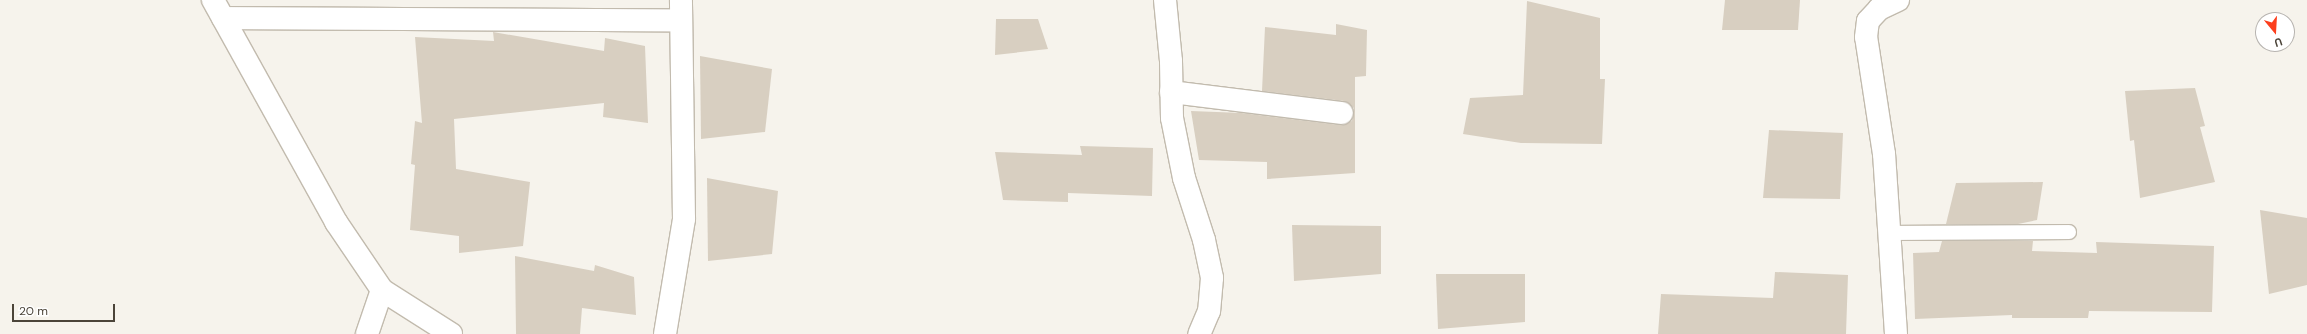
<!DOCTYPE html>
<style>
body{margin:0}
#map{position:relative;width:2307px;height:334px;overflow:hidden;background:#f6f3ec;font-family:"DM Sans",sans-serif}
div>[style]{position:absolute}
.building>*{inset:0;background:#d8cfc1}
.roads{filter:drop-shadow(1px 0 #c2bbae) drop-shadow(-1px 0 #c2bbae) drop-shadow(0 1px #c2bbae) drop-shadow(0 -1px #c2bbae)}
.service>*{height:14px;margin:-7px;padding:0 7px;transform-origin:7px;border-radius:7px;background:#fff}
.minor>*{height:22px;margin:-11px;padding:0 11px;transform-origin:11px;border-radius:11px;background:#fff}
.tertiary>*{height:22px;margin:-11px;padding:0 11px;transform-origin:11px;border-radius:11px;background:#fff}
span{translate:-50% -50%;white-space:nowrap;text-align:center;line-height:1.15;-webkit-text-stroke:4px #fff;paint-order:stroke}
.north{position:absolute;left:2255px;top:12px;width:40px;height:40px;box-sizing:border-box;background:#fff;border:1px solid #b7b4b0;border-radius:50%;rotate:162deg;font-size:11px;font-weight:700;line-height:16px;text-align:center;color:#4b4439}
.north::after{content:'';display:block;margin:auto;width:14px;height:18px;background:#fc3f1d;clip-path:polygon(50% 0,100% 100%,50% 72%,0 100%)}
.scale{position:absolute;left:12px;top:304px;width:103px;height:18px;box-sizing:border-box;border:2px solid #4b4439;border-top:0;padding-left:5px;font-size:12px;line-height:14px;white-space:nowrap;color:#4b4439;-webkit-text-stroke:3px #fff;paint-order:stroke}
</style>
<div id="map">
<div class="building">
<i style="clip-path:polygon(1725px 0,1800px 0,1798px 30px,1722px 30px)"></i>
<i style="clip-path:polygon(1527px 1px,1600px 18px,1600px 79px,1605px 79px,1602px 144px,1521px 143px,1463px 134px,1470px 98px,1523px 95px)"></i>
<i style="clip-path:polygon(996px 19px,1038px 19px,1048px 49px,995px 55px)"></i>
<i style="clip-path:polygon(1336px 24px,1367px 30px,1366px 76px,1355px 77px,1355px 173px,1267px 179px,1267px 162px,1199px 160px,1191px 111px,1242px 113px,1340px 125px,1352px 121px,1354px 108px,1344px 101px,1262px 91px,1265px 27px,1336px 35px)"></i>
<i style="clip-path:polygon(493px 32px,604px 51px,605px 38px,645px 46px,648px 123px,603px 117px,604px 103px,454px 119px,456px 169px,530px 182px,523px 246px,459px 253px,459px 236px,410px 230px,415px 165px,411px 164px,415px 121px,422px 123px,415px 37px,494px 41px)"></i>
<i style="clip-path:polygon(700px 56px,772px 69px,765px 132px,701px 139px)"></i>
<i style="clip-path:polygon(2195px 88px,2205px 126px,2200px 127px,2215px 182px,2140px 198px,2134px 140px,2130px 141px,2125px 91px)"></i>
<i style="clip-path:polygon(1769px 130px,1843px 133px,1840px 199px,1763px 198px)"></i>
<i style="clip-path:polygon(1080px 146px,1153px 148px,1152px 196px,1068px 193px,1068px 202px,1003px 200px,995px 152px,1082px 155px)"></i>
<i style="clip-path:polygon(707px 178px,778px 191px,772px 254px,708px 261px)"></i>
<i style="clip-path:polygon(2043px 182px,2037px 220px,2018px 224px,1946px 224px,1956px 183px)"></i>
<i style="clip-path:polygon(2260px 210px,2307px 218px,2307px 285px,2269px 294px)"></i>
<i style="clip-path:polygon(1292px 225px,1381px 226px,1381px 274px,1294px 281px)"></i>
<i style="clip-path:polygon(1942px 241px,2033px 241px,2032px 251px,2097px 253px,2096px 242px,2214px 246px,2212px 312px,2089px 311px,2088px 318px,2012px 318px,2012px 315px,1915px 319px,1913px 253px,1939px 252px)"></i>
<i style="clip-path:polygon(515px 256px,594px 271px,595px 265px,634px 277px,636px 315px,582px 308px,580px 334px,516px 334px)"></i>
<i style="clip-path:polygon(1775px 272px,1848px 275px,1846px 334px,1658px 334px,1661px 294px,1773px 298px)"></i>
<i style="clip-path:polygon(1436px 274px,1525px 274px,1525px 322px,1438px 329px)"></i>
</div>
<div class="roads">
<div class="service">
<i style="left:1891px;top:233px;width:178px;rotate:-0.3deg"></i>
</div>
<div class="minor">
<i style="left:1165px;top:0;width:61px;rotate:84.4deg"></i>
<i style="left:1171px;top:61px;width:57px;rotate:89deg"></i>
<i style="left:1172px;top:118px;width:61px;rotate:78.7deg"></i>
<i style="left:1184px;top:178px;width:65px;rotate:72.1deg"></i>
<i style="left:1204px;top:240px;width:39px;rotate:78deg"></i>
<i style="left:1212px;top:278px;width:33px;rotate:95deg"></i>
<i style="left:1209px;top:311px;width:25px;rotate:113deg"></i>
<i style="left:223px;top:18px;width:457px;rotate:0.3deg"></i>
<i style="left:1171px;top:92px;width:172px;rotate:7deg"></i>
<i style="left:367px;top:334px;width:46px;rotate:-71.2deg"></i>
<i style="left:665px;top:334px;width:117px;rotate:-80.6deg"></i>
<i style="left:684px;top:219px;width:219px;rotate:-90.8deg"></i>
<i style="left:1896px;top:334px;width:180px;rotate:-93.8deg"></i>
<i style="left:1884px;top:154px;width:118px;rotate:-98.7deg"></i>
<i style="left:1866px;top:37px;width:16px;rotate:-83deg"></i>
<i style="left:1868px;top:21px;width:16px;rotate:-47deg"></i>
<i style="left:1879px;top:9px;width:21px;rotate:-25deg"></i>
</div>
<div class="tertiary">
<i style="left:213px;top:0;width:254px;rotate:61deg"></i>
<i style="left:336px;top:222px;width:82px;rotate:55.9deg"></i>
<i style="left:382px;top:290px;width:82px;rotate:32.5deg"></i>
</div>
</div>
<div class="north">U</div>
<div class="scale">20 m</div>
</div>
